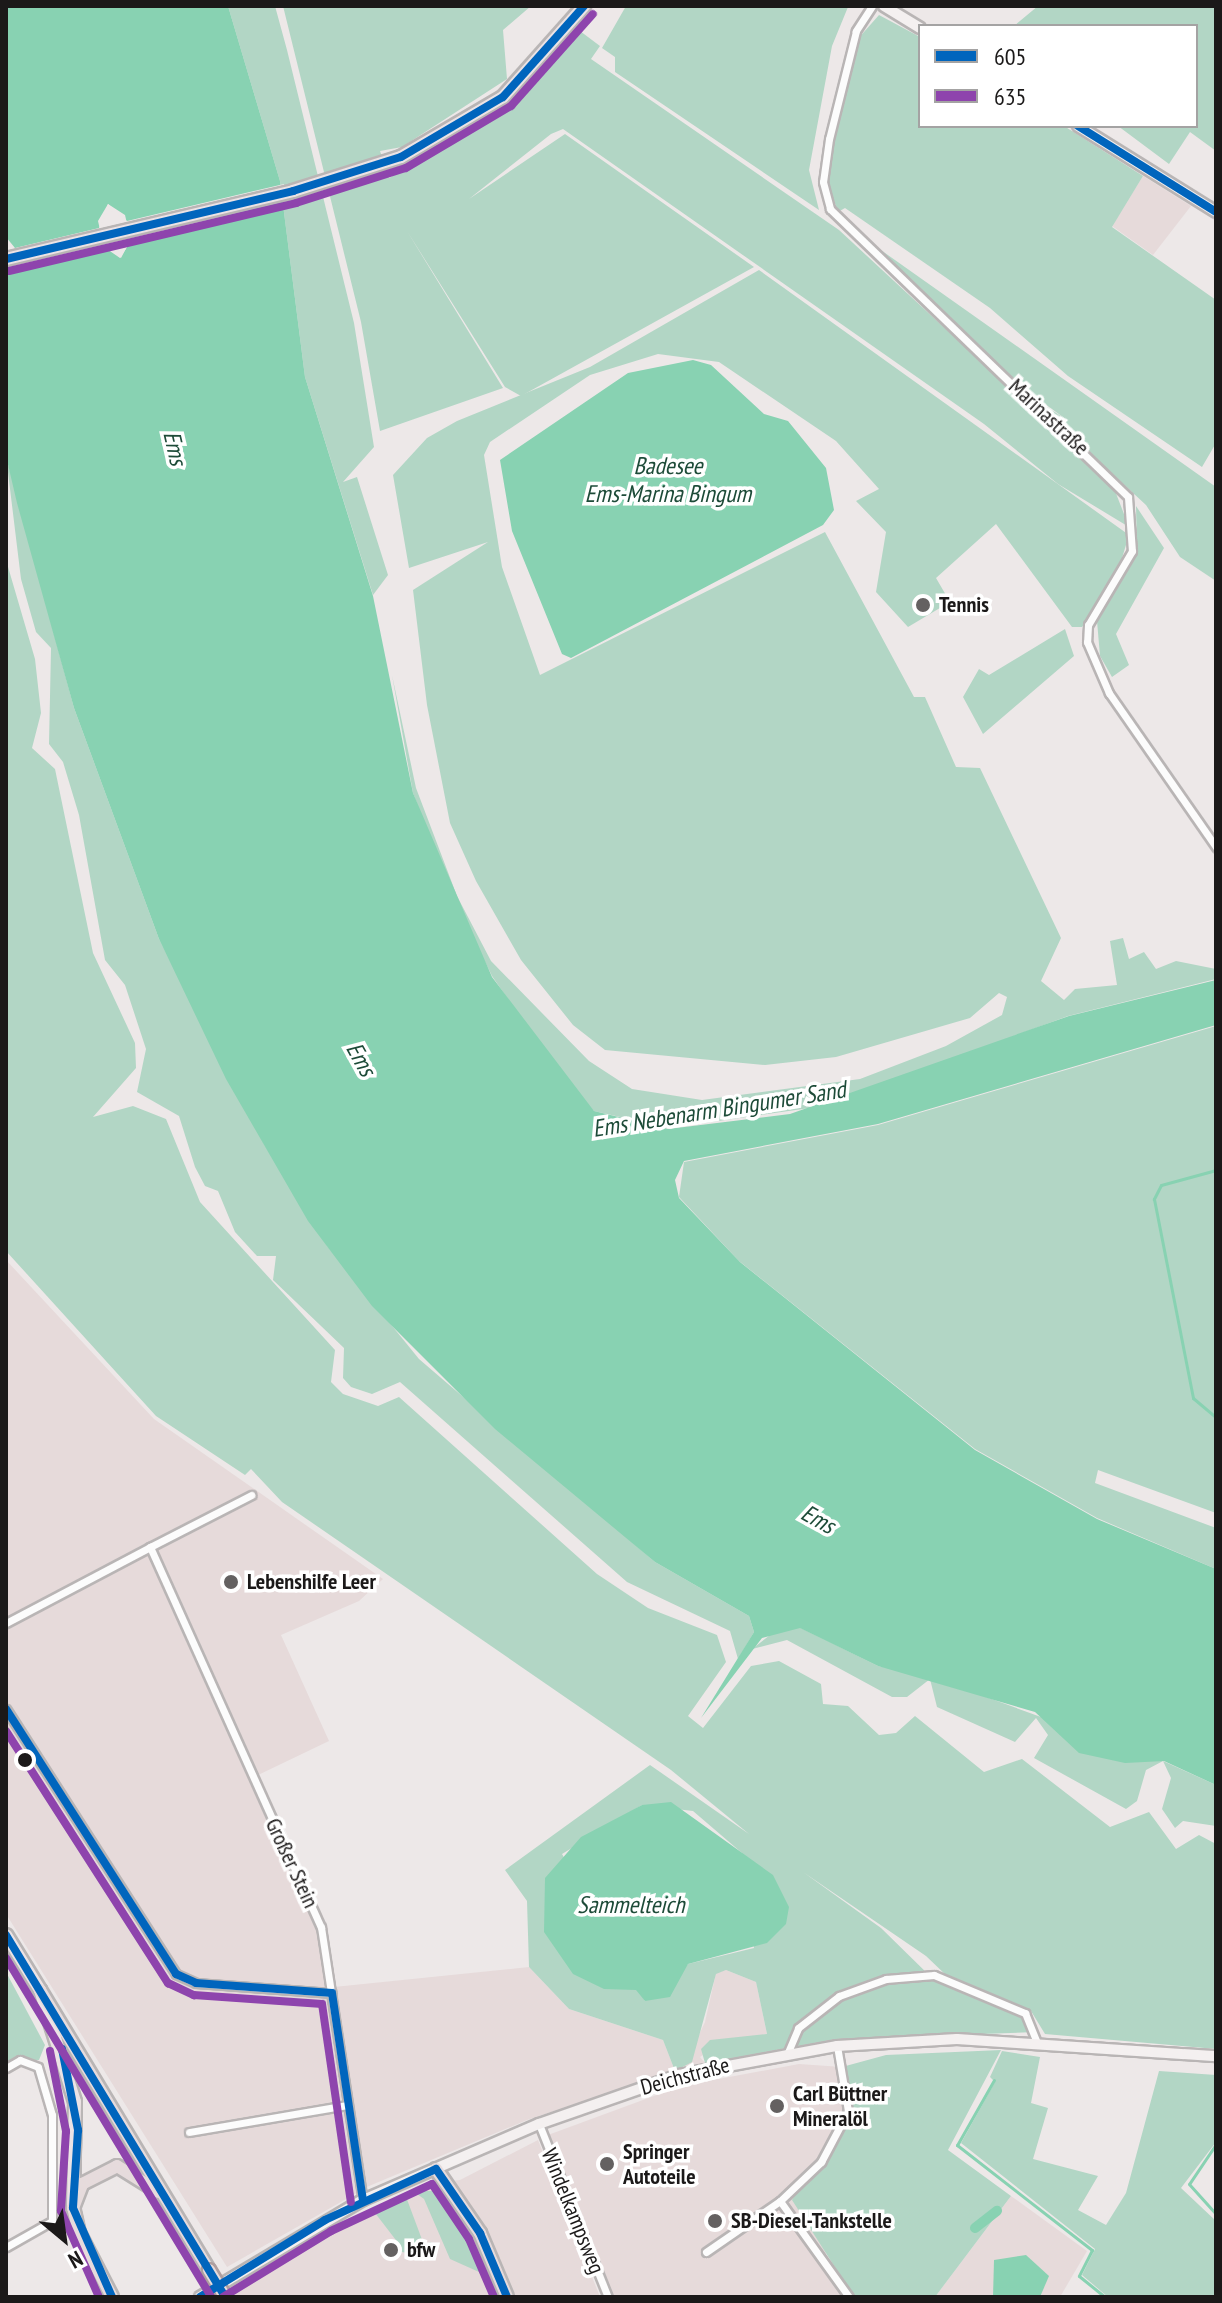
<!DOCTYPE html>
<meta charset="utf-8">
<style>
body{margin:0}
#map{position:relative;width:1222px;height:2303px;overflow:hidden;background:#ede8e8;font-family:"PT Sans Narrow",sans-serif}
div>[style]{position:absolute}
.built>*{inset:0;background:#e6dada}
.green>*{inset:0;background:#b2d6c5}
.water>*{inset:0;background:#88d2b2}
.pier>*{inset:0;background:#ede8e8}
.stream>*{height:3px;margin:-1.5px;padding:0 1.5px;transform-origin:1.5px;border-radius:1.5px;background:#88d2b2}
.canal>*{height:10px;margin:-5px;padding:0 5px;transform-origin:5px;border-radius:5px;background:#88d2b2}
.roads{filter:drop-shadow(2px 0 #b9b5b5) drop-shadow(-2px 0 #b9b5b5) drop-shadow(0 2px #b9b5b5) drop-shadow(0 -2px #b9b5b5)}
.minor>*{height:7px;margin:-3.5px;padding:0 3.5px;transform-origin:3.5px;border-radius:3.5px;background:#fcfcfc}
.secondary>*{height:10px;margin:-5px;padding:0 5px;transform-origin:5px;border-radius:5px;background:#f4f0f0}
.primary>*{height:12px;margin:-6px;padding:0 6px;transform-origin:6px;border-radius:6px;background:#ece3e5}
.trunk>*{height:12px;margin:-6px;padding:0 6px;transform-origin:6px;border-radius:6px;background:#e6dbdc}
.bridges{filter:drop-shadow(2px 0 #ae9e9f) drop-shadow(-2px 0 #ae9e9f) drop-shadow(0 2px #ae9e9f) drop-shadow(0 -2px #ae9e9f)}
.trunk-bridge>*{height:12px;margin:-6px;padding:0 6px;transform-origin:6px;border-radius:6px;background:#e6dbdc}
.bus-1>*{height:8px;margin:-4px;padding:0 4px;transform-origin:4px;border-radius:4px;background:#0065bd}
.bus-2>*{height:8px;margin:-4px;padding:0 4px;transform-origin:4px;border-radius:4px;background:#8e44ad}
.dots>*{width:22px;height:22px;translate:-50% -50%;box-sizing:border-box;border:4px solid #fff;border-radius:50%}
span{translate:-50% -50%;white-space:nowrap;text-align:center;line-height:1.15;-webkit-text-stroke:7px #fff;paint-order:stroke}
.street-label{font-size:22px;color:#1b1919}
.poi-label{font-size:22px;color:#1b1919;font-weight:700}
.left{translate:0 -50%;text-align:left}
.water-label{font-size:24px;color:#1d4b38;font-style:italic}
.frame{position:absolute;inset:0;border:8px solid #1b1919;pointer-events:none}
.legend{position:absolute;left:918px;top:24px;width:280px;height:104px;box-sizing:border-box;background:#fff;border:2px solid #a4a3a3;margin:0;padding:10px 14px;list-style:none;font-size:24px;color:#1b1919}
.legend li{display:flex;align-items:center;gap:16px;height:40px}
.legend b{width:40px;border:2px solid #a4a3a3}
.north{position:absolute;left:24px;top:2199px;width:80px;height:80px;-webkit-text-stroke:6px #fff;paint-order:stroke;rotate:151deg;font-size:22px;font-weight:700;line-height:32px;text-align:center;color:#1b1919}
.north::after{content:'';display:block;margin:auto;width:28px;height:36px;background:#1b1919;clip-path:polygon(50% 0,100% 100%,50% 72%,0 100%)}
</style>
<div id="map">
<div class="built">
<i style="clip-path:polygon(1143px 176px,1191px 206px,1153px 255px,1112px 226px)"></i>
<i style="clip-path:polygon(6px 1260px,154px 1419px,383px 1579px,359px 1601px,281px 1635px,329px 1741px,256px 1776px,324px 1926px,334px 1987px,529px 1967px,569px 2009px,663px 2040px,675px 2071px,527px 2120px,369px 2186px,227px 2267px,6px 1914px)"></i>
<i style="clip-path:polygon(726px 1970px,756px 1982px,767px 2034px,719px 2044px,700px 2057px,705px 2063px,683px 2069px,705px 2022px,716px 1973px)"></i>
<i style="clip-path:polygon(799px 2064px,842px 2067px,849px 2112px,825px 2258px,854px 2297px,613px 2297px,548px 2135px,681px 2086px)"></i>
<i style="clip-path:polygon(538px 2140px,600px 2297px,237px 2297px,233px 2291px,368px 2211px,423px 2184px,460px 2180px)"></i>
<i style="clip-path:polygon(1011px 2196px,1087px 2251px,1060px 2297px,935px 2297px)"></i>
</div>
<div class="green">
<i style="clip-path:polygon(228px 6px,275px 6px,287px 50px,354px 323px,374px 447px,343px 482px,357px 477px,388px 575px,373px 595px,305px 377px,280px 181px)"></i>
<i style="clip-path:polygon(283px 6px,531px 6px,503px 30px,507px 79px,402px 147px,380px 151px,389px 178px,488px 122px,580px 31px,600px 46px,591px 59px,839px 230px,1112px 483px,1129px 527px,1058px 484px,984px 424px,563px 129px,551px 134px,469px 199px,565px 134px,754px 267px,521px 396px,505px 387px,407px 231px,503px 388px,380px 431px,361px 322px)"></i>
<i style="clip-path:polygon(626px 6px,848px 7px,832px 46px,809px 170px,819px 210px,615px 72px,615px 57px,602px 48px)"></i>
<i style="clip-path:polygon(1038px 6px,1216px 6px,1216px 151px,1190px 132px,1169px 164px,1118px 126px,1196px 126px,1196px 26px,1014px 26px)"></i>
<i style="clip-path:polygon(879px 15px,920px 37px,920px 126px,1064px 126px,1143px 176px,1112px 227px,1216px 300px,1216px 443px,1202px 467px,1068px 376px,990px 308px,845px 208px,838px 212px,828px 183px,833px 148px,856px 41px)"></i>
<i style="clip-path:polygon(861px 236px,1216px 487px,1216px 581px,1180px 557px,1146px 505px,1024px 392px,1067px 420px,1023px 388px)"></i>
<i style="clip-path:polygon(759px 270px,1129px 535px,1116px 578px,1082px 627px,1072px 627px,996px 524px,936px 578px,950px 602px,908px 627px,876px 592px,886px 532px,856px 501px,879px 489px,836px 441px,719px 362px,658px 354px,590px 375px,490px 442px,484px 455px,502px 567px,540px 675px,825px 532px,914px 697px,925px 697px,956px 767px,980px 768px,1061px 938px,1041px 981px,1064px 1000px,1075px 989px,1117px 985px,1110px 941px,1123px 938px,1129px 959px,1144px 952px,1156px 969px,1176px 961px,1216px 969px,1216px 979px,1068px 1016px,824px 1106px,668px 1128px,594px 1111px,573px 1093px,492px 976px,452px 895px,413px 793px,392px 675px,416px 788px,457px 896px,491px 961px,589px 1061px,632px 1089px,702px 1100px,860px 1079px,946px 1046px,1002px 1015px,1007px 997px,999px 993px,970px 1018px,836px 1057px,765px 1065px,605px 1050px,573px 1025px,521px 960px,476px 881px,450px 823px,427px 705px,413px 590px,488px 542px,409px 568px,393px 475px,427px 438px,457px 421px,590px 367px)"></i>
<i style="clip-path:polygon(6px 456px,74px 708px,159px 939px,264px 1144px,328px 1247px,419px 1359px,655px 1562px,749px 1616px,754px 1632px,738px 1659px,730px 1631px,627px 1582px,400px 1382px,372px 1394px,351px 1387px,343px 1378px,344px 1348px,273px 1280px,276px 1256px,257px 1256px,235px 1232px,218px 1191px,205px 1186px,195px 1167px,179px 1116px,137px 1092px,146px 1049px,125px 985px,105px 960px,79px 815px,63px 762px,49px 744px,51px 648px,36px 632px,21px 579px)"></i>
<i style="clip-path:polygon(1136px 506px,1164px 548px,1116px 634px,1129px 665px,1112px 677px,1100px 656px,1097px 621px,1137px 550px)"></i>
<i style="clip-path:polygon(evenodd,6px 560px,35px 659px,41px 713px,32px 748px,55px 769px,93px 953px,135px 1043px,136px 1068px,93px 1117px,133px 1106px,166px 1119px,200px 1202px,335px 1350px,331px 1382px,343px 1394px,378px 1406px,399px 1397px,597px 1574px,648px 1608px,717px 1635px,726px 1662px,688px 1716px,703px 1728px,751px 1666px,779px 1661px,821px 1684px,823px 1704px,848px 1706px,879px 1735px,896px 1733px,915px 1716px,984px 1772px,1022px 1759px,1110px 1827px,1149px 1812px,1176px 1849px,1199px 1835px,1216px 1844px,1216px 2049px,1045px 2034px,1031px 2011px,948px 1977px,926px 1956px,803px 1872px,881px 1928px,933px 1979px,1029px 2016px,1036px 2032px,836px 2039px,705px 2063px,701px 2049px,710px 2040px,767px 2034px,756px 1982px,726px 1970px,716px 1974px,692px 2062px,675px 2071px,663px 2040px,569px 2009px,529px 1967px,527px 1901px,505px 1870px,650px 1765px,749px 1834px,671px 1770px,282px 1502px,251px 1469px,245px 1475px,156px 1416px,6px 1251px,6px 560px,642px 1805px,693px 1811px,742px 1853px,754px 1948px,688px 1964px,645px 2001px,562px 1854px,642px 1805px)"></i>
<i style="clip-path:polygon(1065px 629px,1074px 656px,983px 734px,963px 697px,979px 669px,989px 675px)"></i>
<i style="clip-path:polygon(1216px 1026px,1216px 1513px,1098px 1470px,1095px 1483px,1216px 1528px,1216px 1569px,1097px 1518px,975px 1449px,739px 1261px,679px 1197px,684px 1162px,878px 1125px)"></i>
<i style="clip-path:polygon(779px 1628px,801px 1628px,878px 1666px,925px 1675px,1163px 1761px,1216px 1785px,1216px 1826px,1183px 1821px,1175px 1828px,1162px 1809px,1171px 1778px,1163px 1761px,1146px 1770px,1137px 1801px,1126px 1809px,1034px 1758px,1048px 1735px,1036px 1718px,1015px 1742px,937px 1707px,930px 1679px,907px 1697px,892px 1697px,787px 1640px,752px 1649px)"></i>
<i style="clip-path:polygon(6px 1972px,45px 2045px,39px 2060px,6px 2062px)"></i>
<i style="clip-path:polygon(1001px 2050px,948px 2150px,1011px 2196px,935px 2297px,854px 2297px,792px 2200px,849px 2113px,842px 2067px,886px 2055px)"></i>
<i style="clip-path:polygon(1002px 2051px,1040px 2057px,1031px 2103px,1048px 2108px,1033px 2159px,1098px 2176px,1078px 2210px,1106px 2225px,1126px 2193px,1159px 2071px,1216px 2075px,1216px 2142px,1181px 2188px,1216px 2221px,1216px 2297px,1108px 2297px,1082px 2275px,1095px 2249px,961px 2143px,995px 2082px,990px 2077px)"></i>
<i style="clip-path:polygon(413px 2191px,439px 2191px,457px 2211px,501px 2295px,492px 2297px,479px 2272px,450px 2259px,424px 2199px)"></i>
<i style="clip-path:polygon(405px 2194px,424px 2245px,431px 2242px,435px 2251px,432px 2258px,397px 2251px,402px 2248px,372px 2209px)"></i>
</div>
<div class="water">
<i style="clip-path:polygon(evenodd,6px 6px,228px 6px,280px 181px,305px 377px,373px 596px,413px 793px,492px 977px,594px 1111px,668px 1129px,790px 1114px,1069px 1016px,1216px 980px,1216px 1025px,878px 1124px,684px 1161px,675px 1180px,679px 1198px,740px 1262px,975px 1450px,1097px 1519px,1216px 1569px,1216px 1785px,1164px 1761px,1125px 1763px,1079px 1753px,1035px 1712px,878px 1666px,800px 1628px,762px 1638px,701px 1718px,754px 1632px,749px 1616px,655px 1562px,495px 1429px,372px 1306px,308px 1221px,226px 1079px,159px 939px,74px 708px,17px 503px,6px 456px,6px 259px,16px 270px,6px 237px,6px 6px,108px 204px,125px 215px,131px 241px,120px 258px,104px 247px,98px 221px,108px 204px)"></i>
<i style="clip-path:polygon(693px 360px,711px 365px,764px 414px,788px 421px,826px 468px,834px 510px,823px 525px,571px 658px,562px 654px,512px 531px,500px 460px,628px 373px)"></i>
<i style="clip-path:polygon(671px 1802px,773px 1875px,789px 1907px,786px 1924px,767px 1943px,688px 1964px,670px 1997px,645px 2001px,636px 1990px,604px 1989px,573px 1974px,544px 1932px,545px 1878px,581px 1837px,642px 1805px)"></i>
<i style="clip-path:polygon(1026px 2255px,1049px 2276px,1040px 2297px,993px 2297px,994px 2260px)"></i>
</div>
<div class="pier">
<i style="clip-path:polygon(evenodd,284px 184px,286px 201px,131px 239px,121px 258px,103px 245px,16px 266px,13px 274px,6px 269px,6px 237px,15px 248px,99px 228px,108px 204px,127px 221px,284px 184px,109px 210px,121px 217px,127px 240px,119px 252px,107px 245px,102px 222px,109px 210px)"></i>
</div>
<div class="stream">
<i style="left:1216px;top:1170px;width:57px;rotate:164.7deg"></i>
<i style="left:1161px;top:1185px;width:16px;rotate:117deg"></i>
<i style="left:1154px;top:1199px;width:203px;rotate:78.9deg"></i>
<i style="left:1193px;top:1398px;width:30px;rotate:40deg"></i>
<i style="left:994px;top:2080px;width:75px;rotate:119.6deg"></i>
<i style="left:957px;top:2145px;width:171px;rotate:37.9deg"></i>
<i style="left:1092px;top:2250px;width:29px;rotate:117deg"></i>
<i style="left:1079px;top:2276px;width:33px;rotate:39deg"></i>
<i style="left:1216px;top:2144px;width:48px;rotate:124deg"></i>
<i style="left:1189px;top:2184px;width:40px;rotate:48deg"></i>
</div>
<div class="canal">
<i style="left:975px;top:2228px;width:28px;rotate:-38deg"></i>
</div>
<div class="roads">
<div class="minor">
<i style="left:872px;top:6px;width:30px;rotate:123deg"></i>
<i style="left:856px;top:31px;width:111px;rotate:104deg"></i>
<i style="left:829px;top:139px;width:43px;rotate:97.9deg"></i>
<i style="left:823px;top:182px;width:28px;rotate:75deg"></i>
<i style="left:830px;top:209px;width:414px;rotate:44deg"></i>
<i style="left:1128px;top:497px;width:54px;rotate:85.8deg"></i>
<i style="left:1132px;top:551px;width:86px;rotate:120.7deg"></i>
<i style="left:1088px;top:625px;width:17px;rotate:93deg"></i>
<i style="left:1087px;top:642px;width:56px;rotate:66.7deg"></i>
<i style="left:1109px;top:693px;width:188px;rotate:55.2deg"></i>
<i style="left:150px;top:1547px;width:114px;rotate:-27.2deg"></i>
<i style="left:6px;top:1623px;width:163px;rotate:-27.8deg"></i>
<i style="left:150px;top:1547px;width:417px;rotate:65.8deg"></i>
<i style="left:321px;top:1927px;width:276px;rotate:81.3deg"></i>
<i style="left:6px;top:1709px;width:315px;rotate:57.3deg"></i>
<i style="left:176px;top:1974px;width:22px;rotate:24deg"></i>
<i style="left:196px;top:1983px;width:136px;rotate:4.2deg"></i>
<i style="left:788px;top:2052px;width:26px;rotate:-67deg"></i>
<i style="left:798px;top:2028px;width:52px;rotate:-38deg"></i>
<i style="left:839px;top:1996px;width:50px;rotate:-19.9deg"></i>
<i style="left:886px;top:1979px;width:48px;rotate:-4.8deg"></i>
<i style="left:934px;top:1975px;width:99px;rotate:22.7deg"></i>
<i style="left:1025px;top:2013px;width:31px;rotate:68deg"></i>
<i style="left:6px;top:2068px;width:16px;rotate:-30deg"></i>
<i style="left:20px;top:2060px;width:19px;rotate:21deg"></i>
<i style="left:38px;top:2067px;width:50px;rotate:73.7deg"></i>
<i style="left:52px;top:2115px;width:106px;rotate:90deg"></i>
<i style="left:52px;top:2221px;width:53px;rotate:150.5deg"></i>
<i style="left:539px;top:2124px;width:186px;rotate:68.3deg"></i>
<i style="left:189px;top:2132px;width:160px;rotate:-9.7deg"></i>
<i style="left:780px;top:2201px;width:118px;rotate:54.3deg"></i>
<i style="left:706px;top:2252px;width:90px;rotate:-34.6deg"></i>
<i style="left:780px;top:2201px;width:57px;rotate:-43.6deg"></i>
<i style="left:821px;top:2162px;width:58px;rotate:-62.1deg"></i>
<i style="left:848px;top:2111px;width:66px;rotate:-99.6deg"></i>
</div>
<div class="secondary">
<i style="left:884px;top:6px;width:42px;rotate:31.4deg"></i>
<i style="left:1078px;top:126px;width:163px;rotate:31.9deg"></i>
<i style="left:200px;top:2297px;width:190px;rotate:-30.8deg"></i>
<i style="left:363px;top:2200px;width:192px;rotate:-23.4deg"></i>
<i style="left:539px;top:2124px;width:148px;rotate:-19.3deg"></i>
<i style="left:679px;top:2075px;width:161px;rotate:-10.4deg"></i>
<i style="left:837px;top:2046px;width:120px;rotate:-3.3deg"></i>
<i style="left:957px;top:2039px;width:260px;rotate:3.8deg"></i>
</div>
<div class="primary">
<i style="left:6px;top:259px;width:295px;rotate:-13.3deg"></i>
<i style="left:293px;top:191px;width:113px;rotate:-17.5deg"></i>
<i style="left:401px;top:157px;width:118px;rotate:-30.5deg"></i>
<i style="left:503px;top:97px;width:122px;rotate:-48.3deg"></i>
<i style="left:6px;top:1935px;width:65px;rotate:58.3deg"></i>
<i style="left:40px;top:1990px;width:117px;rotate:72.6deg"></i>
<i style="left:75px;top:2102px;width:103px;rotate:91.1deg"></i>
</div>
<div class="trunk">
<i style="left:40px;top:1990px;width:327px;rotate:58.9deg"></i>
<i style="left:436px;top:2169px;width:78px;rotate:55.5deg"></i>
<i style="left:480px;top:2233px;width:69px;rotate:67.1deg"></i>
<i style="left:112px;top:2297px;width:72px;rotate:-117.3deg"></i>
<i style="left:79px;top:2233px;width:26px;rotate:-103deg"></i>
<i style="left:73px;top:2208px;width:26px;rotate:-69deg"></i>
<i style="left:82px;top:2184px;width:39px;rotate:-27deg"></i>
<i style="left:117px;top:2166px;width:49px;rotate:31.8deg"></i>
</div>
</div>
<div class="bridges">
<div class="trunk-bridge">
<i style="left:209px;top:2270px;width:31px;rotate:59deg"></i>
</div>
</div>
<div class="bus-1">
<i style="left:1078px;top:126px;width:163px;rotate:31.9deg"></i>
<i style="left:6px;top:259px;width:295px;rotate:-13.3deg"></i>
<i style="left:293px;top:191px;width:113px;rotate:-17.5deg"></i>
<i style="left:401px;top:157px;width:118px;rotate:-30.5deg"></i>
<i style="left:503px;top:97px;width:122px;rotate:-48.3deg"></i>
<i style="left:6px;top:1709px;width:315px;rotate:57.3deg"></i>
<i style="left:176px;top:1974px;width:22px;rotate:24deg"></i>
<i style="left:196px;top:1983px;width:136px;rotate:4.2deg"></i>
<i style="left:332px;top:1993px;width:209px;rotate:81.5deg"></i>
<i style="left:6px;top:1935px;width:423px;rotate:58.8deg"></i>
<i style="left:62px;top:2049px;width:83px;rotate:78.8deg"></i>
<i style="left:78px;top:2130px;width:78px;rotate:93.7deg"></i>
<i style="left:73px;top:2208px;width:97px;rotate:66.3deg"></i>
<i style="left:436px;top:2169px;width:78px;rotate:55.5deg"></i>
<i style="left:480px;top:2233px;width:69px;rotate:67.1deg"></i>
<i style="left:200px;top:2297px;width:147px;rotate:-31.6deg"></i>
<i style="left:325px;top:2220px;width:122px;rotate:-24.7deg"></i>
</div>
<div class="bus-2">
<i style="left:9px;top:271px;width:295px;rotate:-13.3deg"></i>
<i style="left:296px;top:203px;width:115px;rotate:-17.7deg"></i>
<i style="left:406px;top:168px;width:122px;rotate:-30.6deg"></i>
<i style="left:511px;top:106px;width:123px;rotate:-48.3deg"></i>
<i style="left:6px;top:1731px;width:300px;rotate:57.3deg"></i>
<i style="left:168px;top:1983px;width:29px;rotate:25deg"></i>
<i style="left:194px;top:1995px;width:128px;rotate:4deg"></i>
<i style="left:322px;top:2004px;width:200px;rotate:81.7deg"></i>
<i style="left:6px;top:1958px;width:396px;rotate:58.8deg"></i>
<i style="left:50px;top:2051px;width:82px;rotate:78.7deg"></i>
<i style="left:66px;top:2131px;width:80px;rotate:93.6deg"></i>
<i style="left:61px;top:2211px;width:94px;rotate:66.2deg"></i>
<i style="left:223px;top:2297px;width:127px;rotate:-31.4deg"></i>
<i style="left:331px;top:2231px;width:111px;rotate:-25deg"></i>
<i style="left:432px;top:2184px;width:66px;rotate:56.1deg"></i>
<i style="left:469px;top:2239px;width:63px;rotate:66.7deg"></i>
</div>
<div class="dots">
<i style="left:923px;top:605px;background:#646161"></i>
<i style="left:231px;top:1582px;background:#646161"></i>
<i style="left:25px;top:1760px;background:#1b1919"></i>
<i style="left:777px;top:2106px;background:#646161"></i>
<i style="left:607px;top:2164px;background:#646161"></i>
<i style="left:715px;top:2221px;background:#646161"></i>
<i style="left:391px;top:2250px;background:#646161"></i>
</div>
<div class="street-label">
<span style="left:1049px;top:417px;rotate:43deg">Marinastraße</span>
<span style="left:292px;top:1863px;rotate:65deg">Großer Stein</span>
<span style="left:685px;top:2076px;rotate:-15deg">Deichstraße</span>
<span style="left:573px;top:2211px;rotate:68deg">Windelkampsweg</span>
</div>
<div class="poi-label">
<span class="left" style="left:939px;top:605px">Tennis</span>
<span class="left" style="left:247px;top:1582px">Lebenshilfe Leer</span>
<span class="left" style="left:793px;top:2106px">Carl Büttner<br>Mineralöl</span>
<span class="left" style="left:623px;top:2164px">Springer<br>Autoteile</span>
<span class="left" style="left:731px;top:2221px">SB-Diesel-Tankstelle</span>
<span class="left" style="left:407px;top:2250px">bfw</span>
</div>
<div class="water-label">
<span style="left:175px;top:448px;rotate:77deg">Ems</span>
<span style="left:668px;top:480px">Badesee<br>Ems-Marina Bingum</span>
<span style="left:361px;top:1059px;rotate:61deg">Ems</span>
<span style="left:719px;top:1109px;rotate:-9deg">Ems Nebenarm Bingumer Sand</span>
<span style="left:818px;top:1519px;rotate:29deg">Ems</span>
<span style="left:631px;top:1905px">Sammelteich</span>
</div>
<div class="frame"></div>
<ul class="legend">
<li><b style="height:10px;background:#0065bd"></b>605</li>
<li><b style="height:10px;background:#8e44ad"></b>635</li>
</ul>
<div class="north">N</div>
</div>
